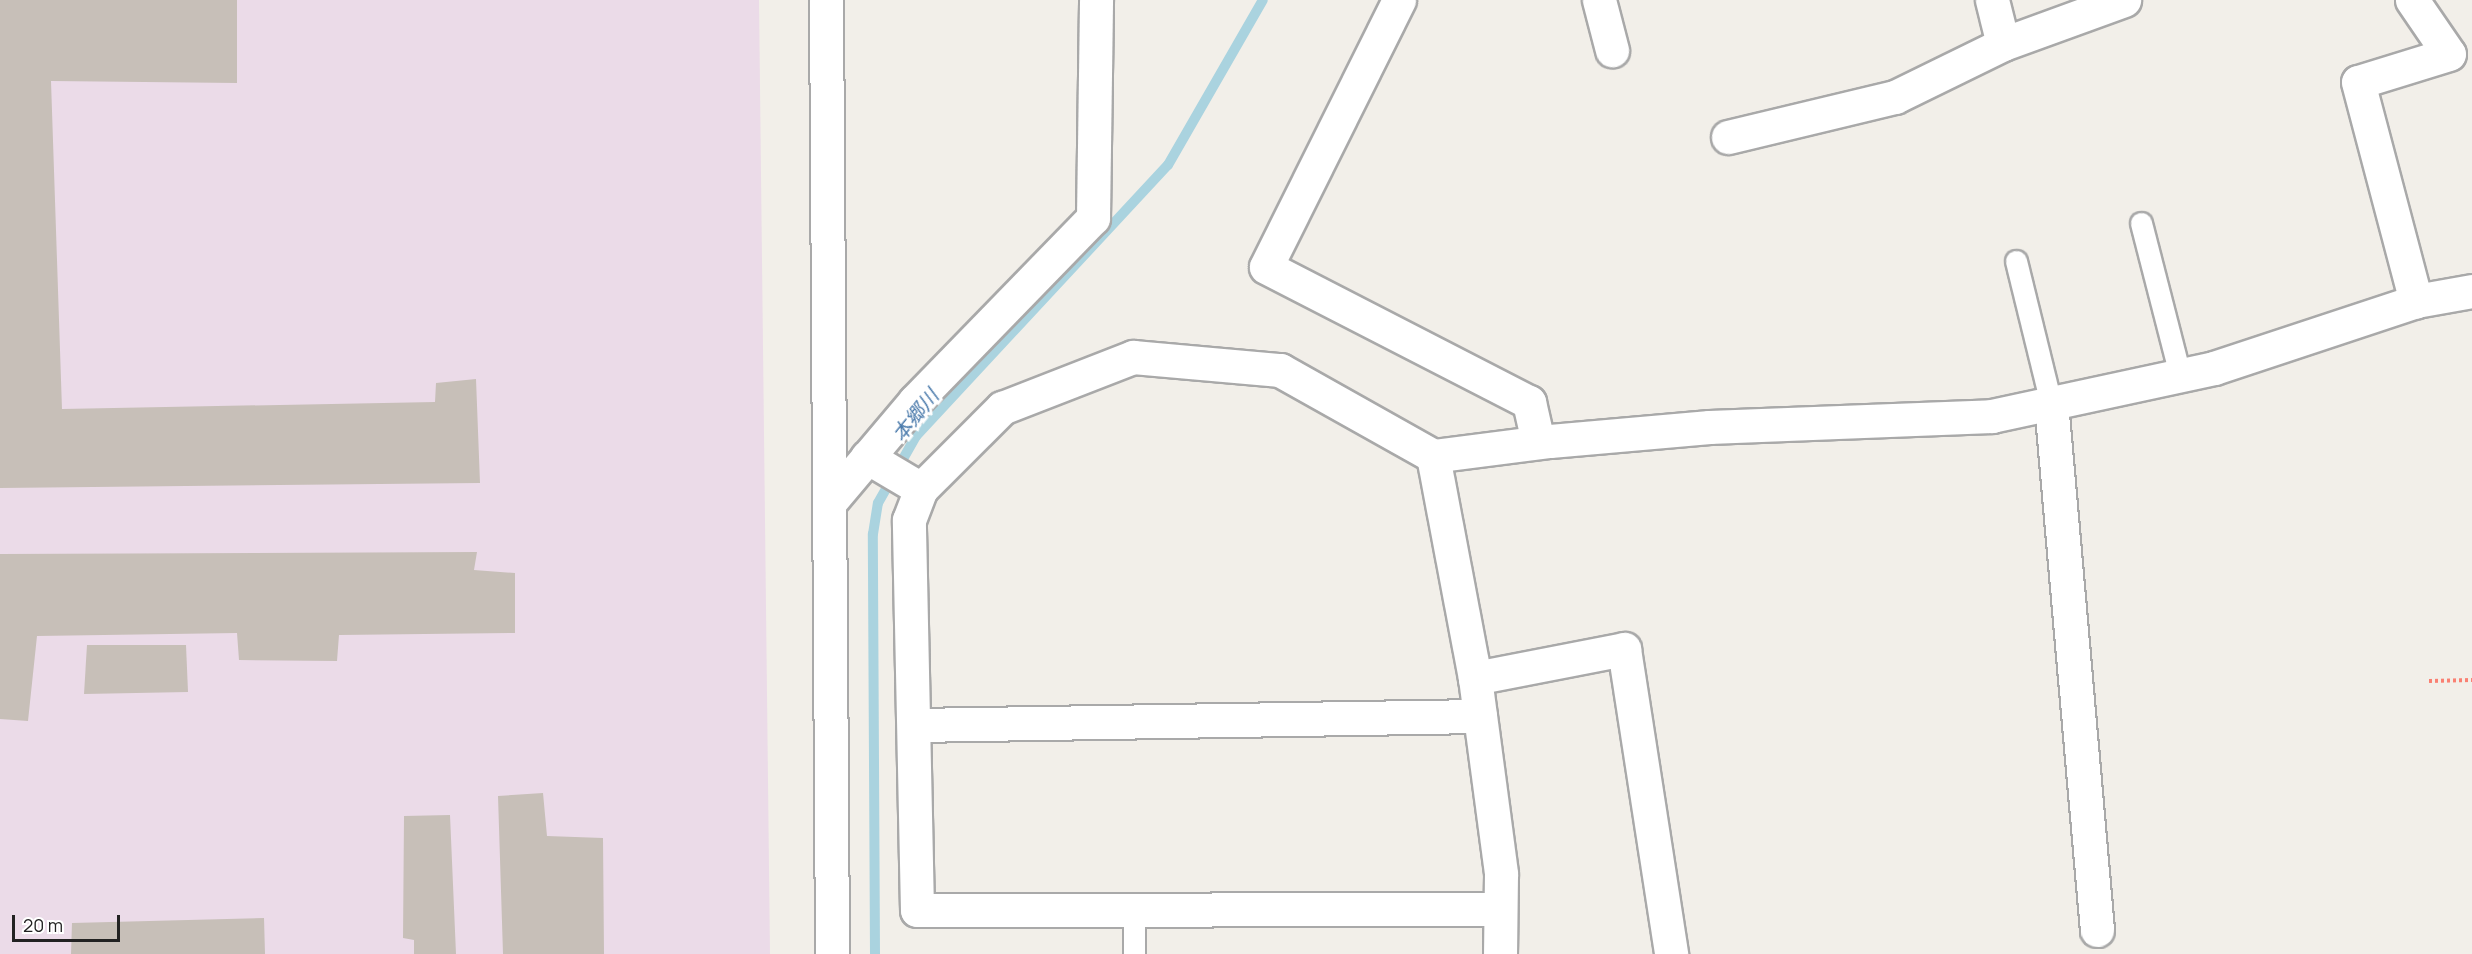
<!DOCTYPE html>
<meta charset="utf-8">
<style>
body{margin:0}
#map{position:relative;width:2472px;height:954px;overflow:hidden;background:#f2efe9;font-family:Manrope,"Noto Sans JP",sans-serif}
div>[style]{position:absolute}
.industrial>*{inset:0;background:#ebdbe8}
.stream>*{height:10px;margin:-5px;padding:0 5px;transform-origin:5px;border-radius:5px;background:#aad3df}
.building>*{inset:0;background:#c7bfb8}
.path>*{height:4px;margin-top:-2px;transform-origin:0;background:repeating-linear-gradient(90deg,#fa8072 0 3px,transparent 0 6px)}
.roads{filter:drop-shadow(2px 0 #a9a9a9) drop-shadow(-2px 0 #a9a9a9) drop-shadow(0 2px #a9a9a9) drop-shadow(0 -2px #a9a9a9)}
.service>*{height:21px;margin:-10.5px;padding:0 10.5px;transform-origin:10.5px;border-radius:10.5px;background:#fff}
.minor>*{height:33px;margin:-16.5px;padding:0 16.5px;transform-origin:16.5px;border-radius:16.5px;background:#fff}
.tertiary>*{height:33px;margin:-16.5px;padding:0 16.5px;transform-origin:16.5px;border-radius:16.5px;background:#fff}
span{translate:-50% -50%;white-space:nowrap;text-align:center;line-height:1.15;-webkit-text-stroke:6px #fff;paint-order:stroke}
.water-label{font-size:20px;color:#4a7aab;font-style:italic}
.scale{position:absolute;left:12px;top:915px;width:108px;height:27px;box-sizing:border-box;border:3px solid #222;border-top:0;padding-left:8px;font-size:18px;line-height:21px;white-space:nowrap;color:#222;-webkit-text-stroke:4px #fff;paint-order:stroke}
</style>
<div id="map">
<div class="industrial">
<i style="clip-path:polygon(0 0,759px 0,770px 954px,0 954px)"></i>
</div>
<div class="stream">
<i style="left:875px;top:954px;width:420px;rotate:-90.3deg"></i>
<i style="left:873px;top:534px;width:31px;rotate:-81deg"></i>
<i style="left:878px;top:503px;width:77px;rotate:-60.4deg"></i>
<i style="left:916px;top:436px;width:370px;rotate:-47.1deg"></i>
<i style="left:1168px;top:165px;width:190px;rotate:-60.1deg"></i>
</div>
<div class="building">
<i style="clip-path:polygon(0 0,237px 0,237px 83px,51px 81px,62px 409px,435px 402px,436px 383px,476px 379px,480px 483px,0 488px)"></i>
<i style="clip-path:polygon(477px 552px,474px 570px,515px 573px,515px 633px,339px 635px,337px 661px,239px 660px,237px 633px,37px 636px,28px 721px,0 719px,0 554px)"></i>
<i style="clip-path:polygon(87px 645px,186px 645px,188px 692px,84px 694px)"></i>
<i style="clip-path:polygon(543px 793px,547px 836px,603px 838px,604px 954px,503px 954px,498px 796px)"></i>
<i style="clip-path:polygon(450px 815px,456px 954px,414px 954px,414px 940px,403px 938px,404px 816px)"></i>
<i style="clip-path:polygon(264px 918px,265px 954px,71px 954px,72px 923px)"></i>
</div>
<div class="path">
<i style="left:2429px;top:681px;width:43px;rotate:-1.3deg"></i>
</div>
<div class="roads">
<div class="service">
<i style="left:2141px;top:223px;width:157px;rotate:75.6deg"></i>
<i style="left:2016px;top:261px;width:146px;rotate:76.2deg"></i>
<i style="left:1134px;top:911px;width:43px;rotate:90deg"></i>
</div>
<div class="minor">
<i style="left:1399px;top:0;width:298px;rotate:116.5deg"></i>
<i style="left:1266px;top:267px;width:296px;rotate:27.2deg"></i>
<i style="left:1529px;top:402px;width:41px;rotate:77.3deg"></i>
<i style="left:1599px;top:0;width:52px;rotate:75.4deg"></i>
<i style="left:1992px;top:0;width:45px;rotate:76deg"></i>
<i style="left:2412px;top:0;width:65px;rotate:55.6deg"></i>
<i style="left:2449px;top:54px;width:95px;rotate:162.9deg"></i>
<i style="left:2358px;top:82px;width:227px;rotate:75.2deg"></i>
<i style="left:1728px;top:137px;width:172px;rotate:-13.5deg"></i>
<i style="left:1895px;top:97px;width:120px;rotate:-26.1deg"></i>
<i style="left:2003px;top:44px;width:129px;rotate:-20deg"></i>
<i style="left:2051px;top:403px;width:529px;rotate:85.01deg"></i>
<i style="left:1433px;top:456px;width:226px;rotate:79.3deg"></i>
<i style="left:1475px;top:678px;width:198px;rotate:82.4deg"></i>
<i style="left:1501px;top:874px;width:80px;rotate:90.7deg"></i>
<i style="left:867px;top:457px;width:63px;rotate:30.7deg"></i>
<i style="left:829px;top:503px;width:133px;rotate:-49.9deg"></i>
<i style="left:915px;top:401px;width:255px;rotate:-45.8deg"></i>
<i style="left:1093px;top:218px;width:218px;rotate:-89.2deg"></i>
<i style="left:1475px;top:678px;width:152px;rotate:-11deg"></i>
<i style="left:1624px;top:649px;width:309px;rotate:81.2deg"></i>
<i style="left:914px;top:725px;width:566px;rotate:-0.91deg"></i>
<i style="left:1500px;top:909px;width:583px;rotate:179.9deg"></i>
<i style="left:917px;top:910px;width:390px;rotate:-91.2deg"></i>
<i style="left:909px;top:520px;width:33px;rotate:-69deg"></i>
<i style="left:921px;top:489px;width:115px;rotate:-45deg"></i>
<i style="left:1002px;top:408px;width:141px;rotate:-21.3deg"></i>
<i style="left:1133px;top:357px;width:148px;rotate:5.1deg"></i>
<i style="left:1280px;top:370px;width:176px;rotate:29.3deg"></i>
<i style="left:1433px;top:456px;width:118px;rotate:-7.3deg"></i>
<i style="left:1550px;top:441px;width:160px;rotate:-5deg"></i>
<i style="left:1709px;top:427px;width:283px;rotate:-2.2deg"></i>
<i style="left:1992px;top:416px;width:227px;rotate:-12.2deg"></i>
<i style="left:2214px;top:368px;width:213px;rotate:-18.3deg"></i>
<i style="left:2416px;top:301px;width:57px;rotate:-10.1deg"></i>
</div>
<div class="tertiary">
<i style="left:826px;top:0;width:954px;rotate:89.64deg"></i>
</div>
</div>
<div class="water-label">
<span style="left:915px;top:415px;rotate:-51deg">本郷川</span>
</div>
<div class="scale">20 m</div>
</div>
